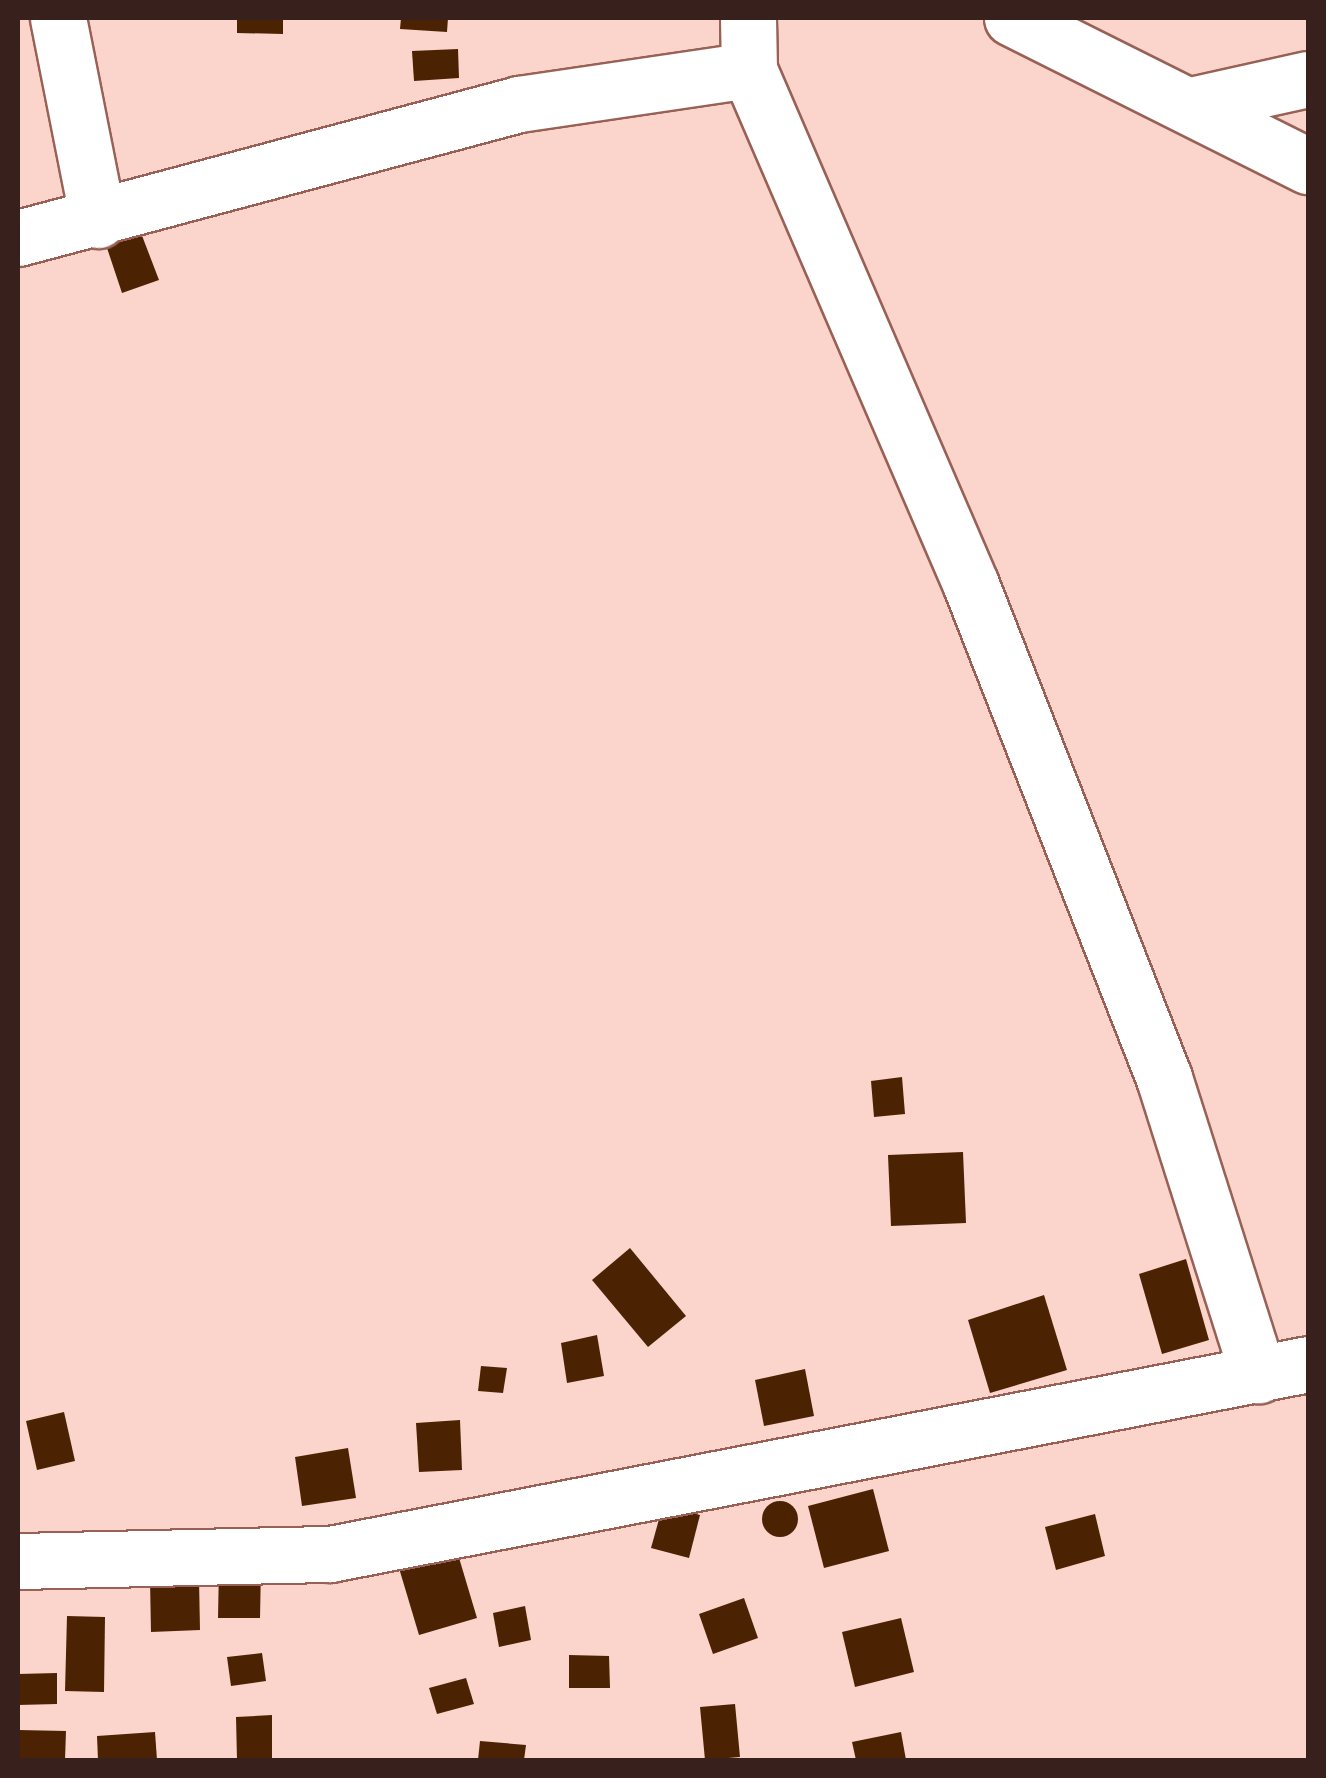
<!DOCTYPE html>
<style>
body{margin:0}
#map{position:relative;width:1326px;height:1778px;overflow:hidden;background:#fbd4cb;font-family:"PT Sans Narrow",sans-serif}
div>[style]{position:absolute}
.building>*{inset:0;background:#4c2302}
.round{border-radius:50%}
.roads{filter:drop-shadow(2px 0 #996155) drop-shadow(-2px 0 #996155) drop-shadow(0 2px #996155) drop-shadow(0 -2px #996155)}
.minor>*{height:55px;margin:-27.5px;padding:0 27.5px;transform-origin:27.5px;border-radius:27.5px;background:#fff}
span{translate:-50% -50%;white-space:nowrap;text-align:center;line-height:1.15;-webkit-text-stroke:10px #fbd4cb;paint-order:stroke}
.frame{position:absolute;inset:0;border:20px solid #38211c;pointer-events:none}
</style>
<div id="map">
<div class="building">
<i style="clip-path:polygon(237px 18px,283px 18px,283px 34px,237px 33px)"></i>
<i style="clip-path:polygon(401px 18px,448px 18px,447px 32px,400px 29px)"></i>
<i style="clip-path:polygon(458px 49px,459px 78px,414px 81px,412px 51px)"></i>
<i style="clip-path:polygon(141px 233px,159px 280px,122px 293px,106px 245px)"></i>
<i style="clip-path:polygon(902px 1077px,905px 1114px,874px 1117px,871px 1081px)"></i>
<i style="clip-path:polygon(963px 1152px,966px 1223px,891px 1226px,888px 1155px)"></i>
<i style="clip-path:polygon(630px 1248px,686px 1316px,648px 1347px,592px 1280px)"></i>
<i style="clip-path:polygon(1186px 1259px,1209px 1340px,1162px 1354px,1139px 1274px)"></i>
<i style="clip-path:polygon(1044px 1295px,1067px 1370px,990px 1393px,968px 1320px)"></i>
<i style="clip-path:polygon(597px 1335px,604px 1376px,567px 1383px,561px 1343px)"></i>
<i style="clip-path:polygon(481px 1366px,507px 1368px,503px 1393px,478px 1391px)"></i>
<i style="clip-path:polygon(805px 1369px,814px 1416px,764px 1426px,755px 1380px)"></i>
<i style="clip-path:polygon(64px 1412px,75px 1461px,37px 1470px,26px 1421px)"></i>
<i style="clip-path:polygon(460px 1420px,462px 1470px,419px 1472px,416px 1423px)"></i>
<i style="clip-path:polygon(348px 1448px,356px 1498px,302px 1506px,295px 1457px)"></i>
<i style="clip-path:polygon(873px 1489px,889px 1551px,824px 1568px,808px 1506px)"></i>
<i class="round" style="left:762px;top:1501px;width:36px;height:36px"></i>
<i style="clip-path:polygon(663px 1505px,700px 1515px,689px 1558px,651px 1548px)"></i>
<i style="clip-path:polygon(1095px 1514px,1105px 1556px,1056px 1570px,1045px 1527px)"></i>
<i style="clip-path:polygon(451px 1531px,477px 1618px,419px 1635px,393px 1548px)"></i>
<i style="clip-path:polygon(219px 1566px,261px 1566px,260px 1618px,218px 1618px)"></i>
<i style="clip-path:polygon(199px 1579px,200px 1630px,151px 1632px,150px 1580px)"></i>
<i style="clip-path:polygon(744px 1598px,758px 1638px,713px 1654px,699px 1614px)"></i>
<i style="clip-path:polygon(525px 1606px,531px 1640px,499px 1647px,493px 1613px)"></i>
<i style="clip-path:polygon(67px 1616px,105px 1617px,104px 1692px,65px 1691px)"></i>
<i style="clip-path:polygon(901px 1618px,914px 1672px,855px 1687px,842px 1632px)"></i>
<i style="clip-path:polygon(262px 1653px,266px 1681px,231px 1686px,227px 1657px)"></i>
<i style="clip-path:polygon(569px 1655px,609px 1656px,610px 1688px,569px 1688px)"></i>
<i style="clip-path:polygon(57px 1673px,57px 1704px,18px 1705px,18px 1674px)"></i>
<i style="clip-path:polygon(466px 1678px,474px 1704px,437px 1714px,429px 1688px)"></i>
<i style="clip-path:polygon(735px 1704px,740px 1757px,705px 1760px,700px 1707px)"></i>
<i style="clip-path:polygon(272px 1715px,272px 1760px,237px 1760px,236px 1717px)"></i>
<i style="clip-path:polygon(18px 1730px,66px 1731px,65px 1760px,18px 1760px)"></i>
<i style="clip-path:polygon(155px 1732px,157px 1760px,98px 1760px,97px 1736px)"></i>
<i style="clip-path:polygon(901px 1732px,906px 1760px,856px 1760px,852px 1742px)"></i>
<i style="clip-path:polygon(480px 1741px,526px 1745px,524px 1760px,478px 1760px)"></i>
</div>
<div class="roads">
<div class="minor">
<i style="left:58px;top:18px;width:206px;rotate:78.8deg"></i>
<i style="left:748px;top:18px;width:52px;rotate:88.9deg"></i>
<i style="left:749px;top:70px;width:561px;rotate:66.68deg"></i>
<i style="left:971px;top:585px;width:529px;rotate:68.62deg"></i>
<i style="left:1164px;top:1078px;width:312px;rotate:72.4deg"></i>
<i style="left:1012px;top:18px;width:331px;rotate:26.6deg"></i>
<i style="left:1195px;top:104px;width:116px;rotate:-12.5deg"></i>
<i style="left:18px;top:238px;width:519px;rotate:-14.97deg"></i>
<i style="left:519px;top:104px;width:232px;rotate:-8.4deg"></i>
<i style="left:18px;top:1561px;width:312px;rotate:-1.3deg"></i>
<i style="left:330px;top:1554px;width:996px;rotate:-10.99deg"></i>
</div>
</div>
<div class="frame"></div>
</div>
